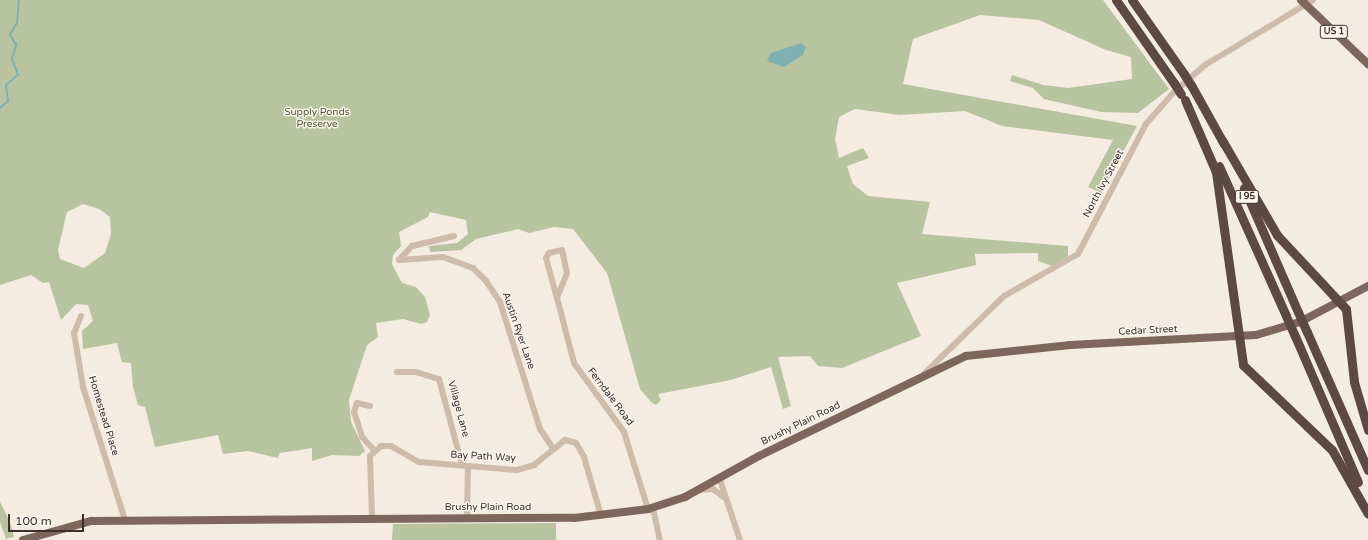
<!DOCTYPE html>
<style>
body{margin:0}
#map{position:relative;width:1368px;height:540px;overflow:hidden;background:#f4ebe1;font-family:"Varela Round",sans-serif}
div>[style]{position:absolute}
.green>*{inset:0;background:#b8c4a0}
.water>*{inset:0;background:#7fb0b2}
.stream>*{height:1.5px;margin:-0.75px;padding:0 0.75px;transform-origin:0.75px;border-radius:0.75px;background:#7fb0b2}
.minor>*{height:6px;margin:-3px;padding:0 3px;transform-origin:3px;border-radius:3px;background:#cdbbac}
.major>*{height:8px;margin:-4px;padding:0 4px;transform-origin:4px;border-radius:4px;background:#7d675c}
.highway>*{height:9px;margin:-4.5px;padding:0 4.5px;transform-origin:4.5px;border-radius:4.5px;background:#5c4a42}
.highway-bridge>*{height:9px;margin:-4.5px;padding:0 4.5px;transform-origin:4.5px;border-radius:4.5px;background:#5c4a42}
span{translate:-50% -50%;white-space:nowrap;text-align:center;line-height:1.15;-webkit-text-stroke:3px #fbf5ee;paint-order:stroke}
.shield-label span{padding:1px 3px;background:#fbf5ee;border:1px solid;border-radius:3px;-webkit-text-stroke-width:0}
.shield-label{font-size:9px;color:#3b302b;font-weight:700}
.park-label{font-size:10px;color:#4a5a2e}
.street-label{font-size:10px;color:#3b302b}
.scale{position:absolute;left:8px;top:514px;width:76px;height:18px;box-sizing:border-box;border:2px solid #3b302b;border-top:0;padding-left:5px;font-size:12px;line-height:14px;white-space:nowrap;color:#3b302b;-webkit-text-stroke:3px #fbf5ee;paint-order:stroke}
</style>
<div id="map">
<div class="green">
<i style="clip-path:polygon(evenodd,0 0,1103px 0,1169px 89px,1138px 113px,1101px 112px,1044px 99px,1033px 88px,1010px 81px,1012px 75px,1043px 85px,1068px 88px,1132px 79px,1131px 57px,1106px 50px,1039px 20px,980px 15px,913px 39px,903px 84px,1137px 126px,1101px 193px,1088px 187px,1113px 140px,1002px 126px,965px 111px,900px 115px,855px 109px,839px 117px,835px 139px,839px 158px,863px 148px,869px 158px,847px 166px,853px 184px,868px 196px,930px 202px,922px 234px,1068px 246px,1068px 256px,1052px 266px,1038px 261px,1038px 253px,975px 254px,976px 265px,897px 283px,921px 336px,842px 368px,818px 366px,810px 356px,778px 357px,791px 406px,783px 409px,771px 367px,731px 380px,658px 394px,661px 400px,656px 405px,651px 402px,640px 389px,607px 273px,573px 229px,554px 227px,529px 233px,518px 229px,476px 239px,461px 250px,430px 252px,429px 246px,457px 243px,468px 234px,466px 220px,430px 212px,428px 217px,399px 232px,401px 246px,393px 255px,392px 264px,402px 283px,416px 287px,425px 297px,430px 315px,427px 322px,421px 324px,403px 319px,376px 323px,378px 337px,367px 345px,349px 400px,351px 422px,365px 451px,359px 456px,332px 455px,312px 461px,312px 448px,280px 453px,278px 458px,248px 451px,223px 454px,218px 435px,155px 447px,145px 407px,138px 405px,133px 387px,131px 363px,122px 362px,117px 343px,83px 349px,82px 331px,93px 321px,88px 305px,76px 304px,61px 320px,49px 282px,43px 283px,31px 275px,0 285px,0 0,83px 204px,99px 209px,110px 217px,111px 234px,105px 253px,84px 268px,60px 259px,58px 250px,67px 212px,83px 204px)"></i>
<i style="clip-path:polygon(0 502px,10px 522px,14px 537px,6px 539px,0 522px)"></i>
<i style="clip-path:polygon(556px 523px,556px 540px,392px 540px,393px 524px)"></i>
</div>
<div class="water">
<i style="clip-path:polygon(801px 43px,806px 47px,803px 55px,784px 67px,767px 61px,771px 53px)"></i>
</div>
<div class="stream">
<i style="left:0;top:108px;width:11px;rotate:-41deg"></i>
<i style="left:8px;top:101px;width:16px;rotate:-97deg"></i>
<i style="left:6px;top:85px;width:16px;rotate:-40deg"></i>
<i style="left:18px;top:75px;width:17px;rotate:-111deg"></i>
<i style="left:12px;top:59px;width:15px;rotate:-74deg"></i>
<i style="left:16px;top:45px;width:12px;rotate:-121deg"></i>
<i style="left:10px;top:35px;width:14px;rotate:-60deg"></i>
<i style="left:17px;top:23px;width:23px;rotate:-85deg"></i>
</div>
<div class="minor">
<i style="left:454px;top:236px;width:43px;rotate:166.6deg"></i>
<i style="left:412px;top:246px;width:19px;rotate:133deg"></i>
<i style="left:399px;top:260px;width:44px;rotate:-3.9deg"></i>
<i style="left:443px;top:257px;width:32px;rotate:20deg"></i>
<i style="left:473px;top:268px;width:18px;rotate:45deg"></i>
<i style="left:486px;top:281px;width:25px;rotate:56deg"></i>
<i style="left:500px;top:302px;width:133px;rotate:72.5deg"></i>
<i style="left:540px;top:429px;width:22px;rotate:56deg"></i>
<i style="left:562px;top:250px;width:24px;rotate:78deg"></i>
<i style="left:567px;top:273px;width:27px;rotate:112deg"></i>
<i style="left:557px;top:298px;width:41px;rotate:-105.4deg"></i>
<i style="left:546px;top:258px;width:6px;rotate:-59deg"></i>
<i style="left:549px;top:253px;width:13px;rotate:-13deg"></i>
<i style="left:557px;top:298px;width:67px;rotate:75.3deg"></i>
<i style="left:574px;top:363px;width:85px;rotate:54.1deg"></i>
<i style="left:624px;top:432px;width:81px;rotate:72.7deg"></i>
<i style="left:81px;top:316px;width:18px;rotate:112deg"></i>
<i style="left:74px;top:333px;width:55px;rotate:80.5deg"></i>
<i style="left:83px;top:387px;width:139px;rotate:72.5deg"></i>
<i style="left:397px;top:372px;width:19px"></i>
<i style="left:416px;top:372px;width:24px;rotate:17deg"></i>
<i style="left:439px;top:379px;width:89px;rotate:75deg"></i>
<i style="left:924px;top:374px;width:112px;rotate:-44.3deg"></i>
<i style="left:1004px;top:296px;width:85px;rotate:-29.6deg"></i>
<i style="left:1078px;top:254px;width:147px;rotate:-62.4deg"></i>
<i style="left:1146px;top:124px;width:43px;rotate:-48.8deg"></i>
<i style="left:1174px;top:92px;width:41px;rotate:-41.1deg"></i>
<i style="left:1205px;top:65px;width:126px;rotate:-31deg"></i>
<i style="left:370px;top:406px;width:13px;rotate:-167deg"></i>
<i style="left:357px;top:403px;width:9px;rotate:108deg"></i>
<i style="left:354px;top:412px;width:26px;rotate:72deg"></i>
<i style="left:362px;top:437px;width:18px;rotate:47deg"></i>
<i style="left:719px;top:477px;width:66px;rotate:71.6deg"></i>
<i style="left:700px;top:490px;width:13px;rotate:-4deg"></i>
<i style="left:713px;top:489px;width:15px;rotate:37deg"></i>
<i style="left:653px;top:508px;width:33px;rotate:78deg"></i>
<i style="left:372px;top:517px;width:61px;rotate:-91.9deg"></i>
<i style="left:370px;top:456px;width:15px;rotate:-42deg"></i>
<i style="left:381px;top:446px;width:10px"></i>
<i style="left:391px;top:446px;width:32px;rotate:30deg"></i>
<i style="left:419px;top:462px;width:98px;rotate:4.7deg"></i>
<i style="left:517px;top:470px;width:18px;rotate:-16deg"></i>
<i style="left:534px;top:465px;width:40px;rotate:-39deg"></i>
<i style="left:565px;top:440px;width:11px;rotate:15deg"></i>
<i style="left:576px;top:443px;width:16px;rotate:60deg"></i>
<i style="left:584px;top:457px;width:61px;rotate:73.9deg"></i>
<i style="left:467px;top:517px;width:51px;rotate:-88.9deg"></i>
</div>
<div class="major">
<i style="left:1301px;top:0;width:93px;rotate:43.7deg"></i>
<i style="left:23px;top:540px;width:71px;rotate:-15.6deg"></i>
<i style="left:91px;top:521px;width:483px;rotate:-0.4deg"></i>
<i style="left:574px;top:518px;width:75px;rotate:-6.9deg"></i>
<i style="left:648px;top:509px;width:39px;rotate:-18deg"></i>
<i style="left:685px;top:497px;width:85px;rotate:-29deg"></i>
<i style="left:759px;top:456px;width:230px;rotate:-25.8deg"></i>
<i style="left:966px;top:356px;width:105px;rotate:-6deg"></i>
<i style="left:1070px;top:345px;width:186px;rotate:-3.1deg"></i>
<i style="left:1256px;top:335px;width:46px;rotate:-16.5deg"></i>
<i style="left:1300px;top:322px;width:77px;rotate:-27.9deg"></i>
</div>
<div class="highway">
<i style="left:1116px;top:0;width:101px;rotate:55.1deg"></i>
<i style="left:1132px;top:0;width:90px;rotate:54.9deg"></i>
<i style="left:1191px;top:85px;width:68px;rotate:60.8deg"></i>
<i style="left:1185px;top:100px;width:78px;rotate:66.7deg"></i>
<i style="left:1216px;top:172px;width:195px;rotate:82deg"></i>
<i style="left:1243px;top:365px;width:123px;rotate:43.7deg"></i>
<i style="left:1332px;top:450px;width:73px;rotate:60.6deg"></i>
<i style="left:1222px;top:140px;width:110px;rotate:59.9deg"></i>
<i style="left:1277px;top:235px;width:101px;rotate:47deg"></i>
<i style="left:1346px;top:309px;width:73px;rotate:83.7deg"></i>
<i style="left:1354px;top:382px;width:50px;rotate:73.7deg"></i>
<i style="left:1219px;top:166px;width:164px;rotate:65.9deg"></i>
<i style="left:1244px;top:188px;width:135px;rotate:66.5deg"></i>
<i style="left:1307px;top:332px;width:151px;rotate:66.2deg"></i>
<i style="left:1295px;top:336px;width:159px;rotate:66.7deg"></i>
</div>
<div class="highway-bridge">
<i style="left:1184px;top:74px;width:13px;rotate:58deg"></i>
<i style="left:1174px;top:83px;width:13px;rotate:58deg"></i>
<i style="left:1298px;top:312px;width:22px;rotate:66deg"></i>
<i style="left:1286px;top:316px;width:22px;rotate:66deg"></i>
</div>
<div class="shield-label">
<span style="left:1334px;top:32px">US 1</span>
<span style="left:1247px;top:197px">I 95</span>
</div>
<div class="park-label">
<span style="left:317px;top:118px">Supply Ponds<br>Preserve</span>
</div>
<div class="street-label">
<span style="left:1104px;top:184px;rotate:-62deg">North Ivy Street</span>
<span style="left:518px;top:331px;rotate:71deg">Austin Ryer Lane</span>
<span style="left:1148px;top:331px;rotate:-3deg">Cedar Street</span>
<span style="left:610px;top:397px;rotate:53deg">Ferndale Road</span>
<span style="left:458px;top:409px;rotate:75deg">Village Lane</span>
<span style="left:103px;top:416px;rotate:73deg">Homestead Place</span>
<span style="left:801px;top:424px;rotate:-26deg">Brushy Plain Road</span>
<span style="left:483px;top:457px;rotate:3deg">Bay Path Way</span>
<span style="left:488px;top:508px">Brushy Plain Road</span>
</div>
<div class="scale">100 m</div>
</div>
